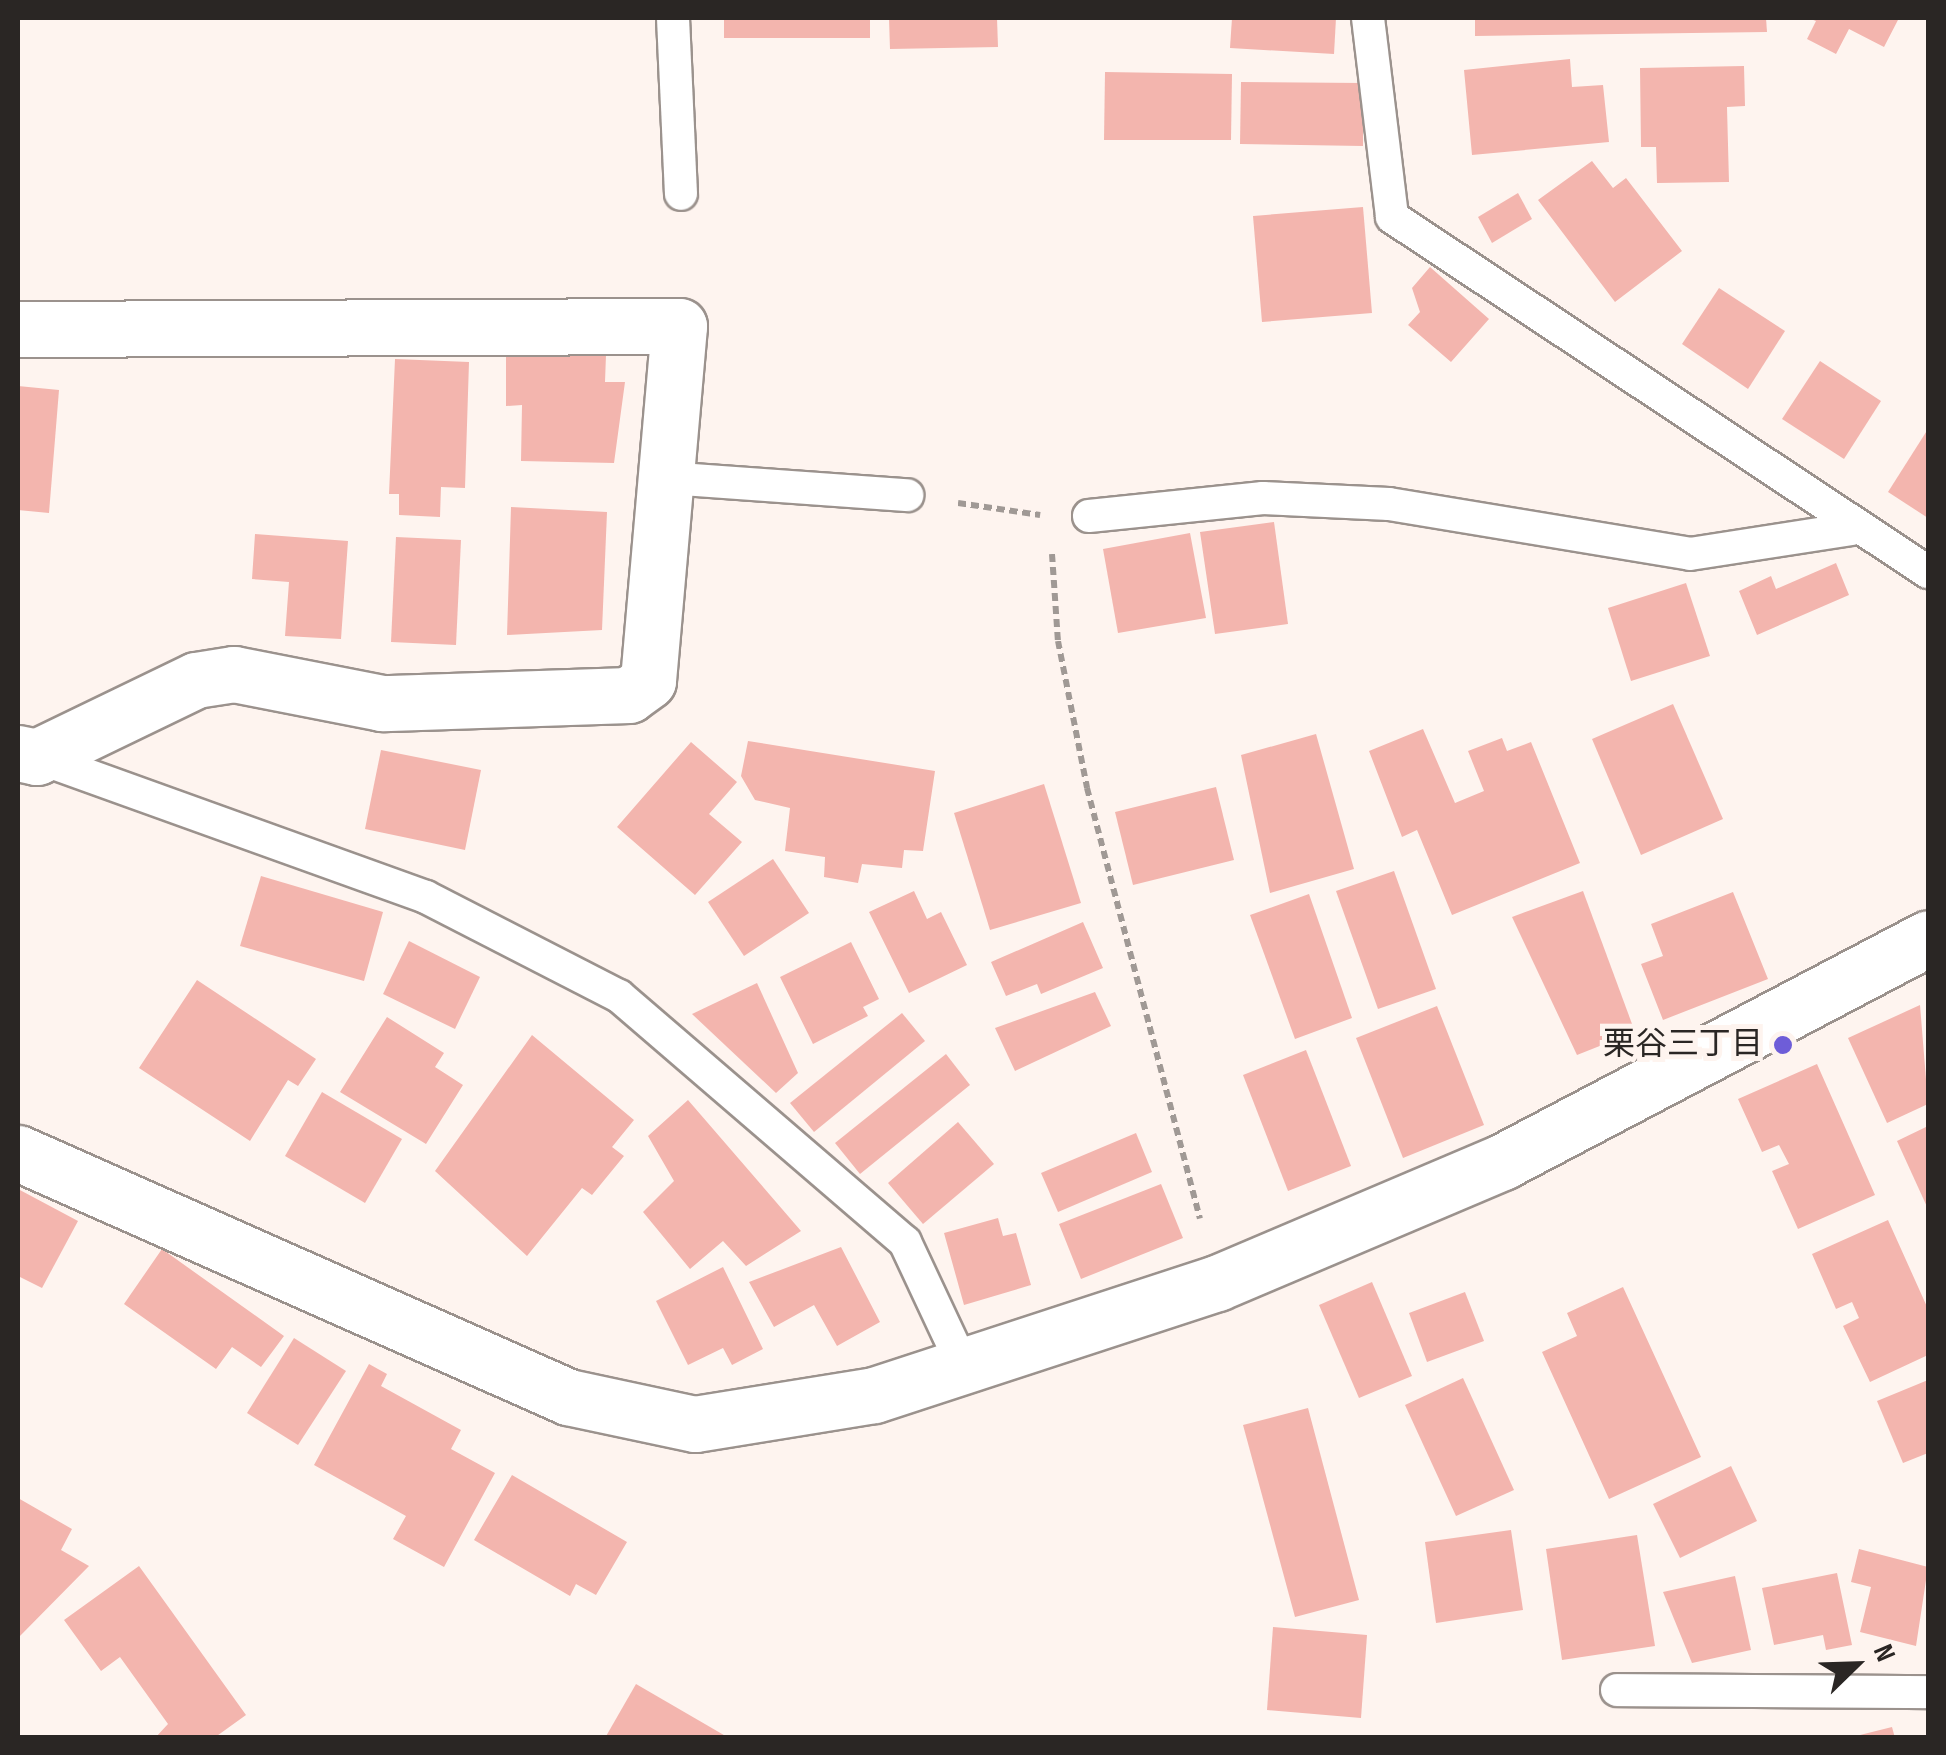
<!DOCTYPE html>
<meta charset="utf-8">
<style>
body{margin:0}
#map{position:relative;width:1946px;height:1755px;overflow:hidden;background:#fef4ef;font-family:"Sofia Sans Condensed","Noto Sans JP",sans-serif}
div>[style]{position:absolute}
.building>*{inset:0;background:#f3b5ae}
.path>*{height:6px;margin-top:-3px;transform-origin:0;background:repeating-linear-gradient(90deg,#a09995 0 8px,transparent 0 13px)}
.roads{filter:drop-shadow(2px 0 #9b928d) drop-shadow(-2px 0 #9b928d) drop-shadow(0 2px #9b928d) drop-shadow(0 -2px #9b928d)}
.service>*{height:32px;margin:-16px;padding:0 16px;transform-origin:16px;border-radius:16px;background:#fff}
.minor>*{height:55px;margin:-27.5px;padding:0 27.5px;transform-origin:27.5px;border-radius:27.5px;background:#fff}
.tertiary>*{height:55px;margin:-27.5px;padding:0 27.5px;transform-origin:27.5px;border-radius:27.5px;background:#fff}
.dots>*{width:28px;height:28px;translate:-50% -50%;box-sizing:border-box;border:5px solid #fef4ef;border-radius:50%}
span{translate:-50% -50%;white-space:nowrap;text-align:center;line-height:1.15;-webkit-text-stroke:10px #fef4ef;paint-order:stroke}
.poi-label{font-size:32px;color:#2a2624}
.right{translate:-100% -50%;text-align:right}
.frame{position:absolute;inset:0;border:20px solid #2a2624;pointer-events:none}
.north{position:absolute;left:1806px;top:1615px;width:100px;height:100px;-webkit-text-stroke:8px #fef4ef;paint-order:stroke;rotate:67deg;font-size:28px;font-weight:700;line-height:40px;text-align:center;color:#2a2624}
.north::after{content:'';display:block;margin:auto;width:35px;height:45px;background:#2a2624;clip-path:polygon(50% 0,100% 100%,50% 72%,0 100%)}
</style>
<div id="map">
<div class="building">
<i style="clip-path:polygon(724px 18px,870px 18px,870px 38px,724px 38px)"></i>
<i style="clip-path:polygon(889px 18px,997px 18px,998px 47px,890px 49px)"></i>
<i style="clip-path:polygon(1232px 18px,1336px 18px,1334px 54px,1230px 48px)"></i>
<i style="clip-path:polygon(1475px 18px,1766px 18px,1767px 32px,1475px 36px)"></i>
<i style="clip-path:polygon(1808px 18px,1899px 18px,1884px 47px,1849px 29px,1836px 54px,1807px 39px,1816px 21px)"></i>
<i style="clip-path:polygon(1570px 59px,1572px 87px,1603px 85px,1609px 142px,1472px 155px,1464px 70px)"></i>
<i style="clip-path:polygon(1744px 66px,1745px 106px,1727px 107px,1729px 182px,1657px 183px,1656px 147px,1641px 147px,1640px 68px)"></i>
<i style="clip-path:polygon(1105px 72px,1232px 74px,1231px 140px,1104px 140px)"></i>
<i style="clip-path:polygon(1241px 82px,1363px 83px,1363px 146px,1240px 144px)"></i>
<i style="clip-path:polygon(1592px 161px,1613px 188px,1626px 178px,1682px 251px,1615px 302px,1538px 200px)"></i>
<i style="clip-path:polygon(1518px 193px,1532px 219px,1492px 243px,1478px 217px)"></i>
<i style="clip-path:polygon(1363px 207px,1372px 313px,1262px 322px,1253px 216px)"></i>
<i style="clip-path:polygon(1430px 267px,1489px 319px,1451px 362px,1408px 325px,1420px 312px,1412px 288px)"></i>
<i style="clip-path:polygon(1719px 288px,1785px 331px,1748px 389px,1682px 344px)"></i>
<i style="clip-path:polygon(506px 354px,606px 355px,605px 382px,625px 382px,614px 463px,521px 461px,522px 405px,506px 406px)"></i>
<i style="clip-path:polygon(395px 359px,469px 362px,465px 488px,441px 487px,440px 517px,399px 515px,399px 494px,389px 494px)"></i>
<i style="clip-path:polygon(1820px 361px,1881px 401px,1844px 459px,1782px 419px)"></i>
<i style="clip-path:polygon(18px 386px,59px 390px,49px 513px,18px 510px)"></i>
<i style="clip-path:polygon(1928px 429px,1928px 518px,1888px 492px)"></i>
<i style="clip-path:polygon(511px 507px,607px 512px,602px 630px,507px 635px)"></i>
<i style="clip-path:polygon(1274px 522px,1288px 624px,1215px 634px,1200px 532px)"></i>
<i style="clip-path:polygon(1190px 533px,1206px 618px,1118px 633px,1103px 549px)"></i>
<i style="clip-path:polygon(255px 534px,348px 541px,341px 639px,285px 636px,289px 582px,252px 579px)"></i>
<i style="clip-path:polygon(396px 537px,461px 540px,456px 645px,391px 642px)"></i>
<i style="clip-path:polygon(1836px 563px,1849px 595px,1757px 635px,1739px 591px,1771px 576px,1776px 589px)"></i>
<i style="clip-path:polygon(1686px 583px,1710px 656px,1631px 681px,1608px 608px)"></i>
<i style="clip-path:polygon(1673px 704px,1723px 819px,1641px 855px,1592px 739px)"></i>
<i style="clip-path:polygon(1423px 729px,1455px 803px,1484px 791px,1468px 751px,1502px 738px,1507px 751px,1531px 742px,1580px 863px,1452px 915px,1417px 830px,1402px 837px,1369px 751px)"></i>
<i style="clip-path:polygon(1316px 734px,1354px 869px,1270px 893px,1241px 755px)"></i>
<i style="clip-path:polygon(748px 741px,935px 771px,923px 851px,904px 850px,902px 868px,862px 864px,858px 883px,824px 877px,825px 857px,785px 851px,790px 808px,755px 800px,741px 776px)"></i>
<i style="clip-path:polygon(691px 742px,737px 782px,709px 814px,742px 842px,695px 895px,617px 827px)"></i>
<i style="clip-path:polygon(381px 750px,481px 770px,465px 850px,365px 829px)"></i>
<i style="clip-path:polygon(1044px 784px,1081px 903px,990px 930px,954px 813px)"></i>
<i style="clip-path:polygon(1216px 787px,1234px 860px,1133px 885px,1115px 812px)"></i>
<i style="clip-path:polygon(773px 859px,809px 913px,744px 956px,708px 902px)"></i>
<i style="clip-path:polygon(1394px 871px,1436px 989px,1378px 1009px,1336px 891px)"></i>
<i style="clip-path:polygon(261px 876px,383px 912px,364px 981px,240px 946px)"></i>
<i style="clip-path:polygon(914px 891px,927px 919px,941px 912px,967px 965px,909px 993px,869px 912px)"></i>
<i style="clip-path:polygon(1583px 891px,1635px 1032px,1577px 1055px,1512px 917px)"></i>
<i style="clip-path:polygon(1733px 892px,1768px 979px,1663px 1020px,1641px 964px,1663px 956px,1651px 924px)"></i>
<i style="clip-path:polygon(1309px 894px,1352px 1018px,1295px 1039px,1250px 915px)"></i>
<i style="clip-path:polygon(1083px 922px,1103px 968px,1041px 994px,1037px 984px,1006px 996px,991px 962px)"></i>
<i style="clip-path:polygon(409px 941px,480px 977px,455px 1029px,383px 994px)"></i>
<i style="clip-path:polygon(851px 942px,879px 999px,863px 1007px,868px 1016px,813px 1044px,780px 977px)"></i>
<i style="clip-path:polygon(197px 980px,316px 1059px,298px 1086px,288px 1080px,250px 1141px,139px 1068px)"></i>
<i style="clip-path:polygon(757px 983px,798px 1073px,776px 1093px,692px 1014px)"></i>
<i style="clip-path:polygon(1095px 992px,1111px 1026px,1015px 1071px,995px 1028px)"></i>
<i style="clip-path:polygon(1920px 1005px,1928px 1104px,1887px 1123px,1848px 1038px)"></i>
<i style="clip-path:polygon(1437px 1006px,1484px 1125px,1403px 1158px,1356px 1038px)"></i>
<i style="clip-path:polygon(902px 1013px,925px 1041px,814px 1132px,790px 1103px)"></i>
<i style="clip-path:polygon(387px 1017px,444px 1053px,435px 1067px,463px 1085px,426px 1144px,340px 1092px)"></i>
<i style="clip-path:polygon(532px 1035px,634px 1120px,612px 1147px,624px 1156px,592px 1195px,582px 1188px,527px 1256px,435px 1171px)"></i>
<i style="clip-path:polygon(1306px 1050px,1351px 1166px,1288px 1191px,1243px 1075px)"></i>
<i style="clip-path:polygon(946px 1054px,970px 1085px,860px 1174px,835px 1143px)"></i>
<i style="clip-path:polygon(1817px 1064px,1875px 1195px,1798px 1229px,1772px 1171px,1789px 1164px,1779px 1145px,1762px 1152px,1738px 1099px)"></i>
<i style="clip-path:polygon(322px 1092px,402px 1139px,365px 1203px,285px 1156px)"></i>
<i style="clip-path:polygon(688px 1100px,801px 1231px,746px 1266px,723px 1241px,690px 1269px,643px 1212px,674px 1181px,648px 1136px)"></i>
<i style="clip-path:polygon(958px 1122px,994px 1164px,923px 1224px,888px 1183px)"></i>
<i style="clip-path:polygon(1928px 1126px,1928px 1209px,1897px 1141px)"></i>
<i style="clip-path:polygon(1136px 1133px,1152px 1172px,1058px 1212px,1041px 1173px)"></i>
<i style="clip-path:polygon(1161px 1184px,1183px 1238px,1081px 1279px,1059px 1224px)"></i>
<i style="clip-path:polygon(18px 1189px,78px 1221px,42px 1288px,18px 1276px)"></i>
<i style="clip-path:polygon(998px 1218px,1003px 1236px,1016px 1233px,1031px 1285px,964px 1305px,944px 1233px)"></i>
<i style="clip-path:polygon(1888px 1220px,1928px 1309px,1928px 1355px,1870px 1382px,1843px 1326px,1859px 1318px,1852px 1302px,1836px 1309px,1812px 1254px)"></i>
<i style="clip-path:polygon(841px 1247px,880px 1322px,837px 1346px,814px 1305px,774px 1327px,749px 1282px)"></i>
<i style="clip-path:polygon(162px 1249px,284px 1336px,261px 1367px,232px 1347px,216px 1369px,124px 1304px)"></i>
<i style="clip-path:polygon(723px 1267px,763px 1349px,732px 1365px,723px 1348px,688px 1365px,656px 1301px)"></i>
<i style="clip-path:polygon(1372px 1282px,1412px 1376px,1359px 1398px,1319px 1305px)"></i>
<i style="clip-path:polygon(1623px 1287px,1701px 1457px,1609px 1499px,1542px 1352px,1577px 1336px,1567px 1313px)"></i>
<i style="clip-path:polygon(1465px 1292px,1484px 1341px,1427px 1362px,1409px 1313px)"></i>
<i style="clip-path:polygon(294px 1338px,346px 1371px,298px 1445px,247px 1413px)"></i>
<i style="clip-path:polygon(369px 1364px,387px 1374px,381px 1386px,461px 1430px,451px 1449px,495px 1473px,444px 1567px,393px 1539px,406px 1516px,314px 1465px)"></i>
<i style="clip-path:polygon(1463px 1378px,1514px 1490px,1456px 1516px,1405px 1405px)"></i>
<i style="clip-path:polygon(1928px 1380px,1928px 1453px,1903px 1463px,1877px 1401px)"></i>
<i style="clip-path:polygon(1308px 1408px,1359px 1600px,1295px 1617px,1243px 1425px)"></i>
<i style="clip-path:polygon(1731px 1466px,1757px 1521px,1680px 1558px,1653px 1504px)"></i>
<i style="clip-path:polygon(512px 1475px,627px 1542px,596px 1595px,576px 1584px,570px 1596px,474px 1540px)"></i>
<i style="clip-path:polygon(18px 1498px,72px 1529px,61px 1550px,89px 1566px,18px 1638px)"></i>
<i style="clip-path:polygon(1511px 1530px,1523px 1610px,1436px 1623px,1425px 1542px)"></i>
<i style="clip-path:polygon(1637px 1535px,1655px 1646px,1562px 1660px,1546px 1549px)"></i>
<i style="clip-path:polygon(1859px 1549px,1928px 1567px,1916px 1646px,1860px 1632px,1871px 1587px,1851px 1582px)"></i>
<i style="clip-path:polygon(139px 1566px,246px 1715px,214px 1738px,155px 1738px,168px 1724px,120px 1657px,101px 1671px,64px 1620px)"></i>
<i style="clip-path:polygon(1837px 1573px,1852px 1645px,1826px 1650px,1823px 1635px,1774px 1645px,1762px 1588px)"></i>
<i style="clip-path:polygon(1735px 1576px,1751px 1650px,1692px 1663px,1663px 1592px)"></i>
<i style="clip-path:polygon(1273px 1627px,1367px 1635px,1361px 1718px,1267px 1710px)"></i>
<i style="clip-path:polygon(636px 1684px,729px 1738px,605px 1738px)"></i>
<i style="clip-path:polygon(1892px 1727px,1895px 1738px,1856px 1738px,1856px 1736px)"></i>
</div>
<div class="path">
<i style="left:958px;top:503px;width:83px;rotate:8.3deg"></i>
<i style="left:1052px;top:554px;width:87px;rotate:86.1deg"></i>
<i style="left:1058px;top:641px;width:150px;rotate:78.8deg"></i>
<i style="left:1087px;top:788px;width:445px;rotate:75.3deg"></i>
</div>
<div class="roads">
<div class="service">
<i style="left:673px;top:18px;width:176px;rotate:87.4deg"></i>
<i style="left:1368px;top:18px;width:200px;rotate:83.1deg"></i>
<i style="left:1392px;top:217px;width:643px;rotate:33.52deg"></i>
<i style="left:667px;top:478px;width:241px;rotate:4.1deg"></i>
<i style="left:1089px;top:516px;width:175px;rotate:-5.9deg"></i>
<i style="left:1263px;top:498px;width:126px;rotate:2.7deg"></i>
<i style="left:1389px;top:504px;width:305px;rotate:9.4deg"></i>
<i style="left:1690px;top:554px;width:164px;rotate:-8.8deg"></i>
<i style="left:37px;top:757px;width:413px;rotate:19.8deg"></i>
<i style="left:426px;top:897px;width:217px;rotate:27.2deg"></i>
<i style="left:619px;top:996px;width:377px;rotate:40.7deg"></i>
<i style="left:905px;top:1242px;width:137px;rotate:64.9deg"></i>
<i style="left:1617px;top:1690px;width:311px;rotate:0.4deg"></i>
</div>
<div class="minor">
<i style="left:18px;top:329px;width:661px;rotate:-0.26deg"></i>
<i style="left:679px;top:326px;width:356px;rotate:95deg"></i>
<i style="left:648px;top:681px;width:24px;rotate:144deg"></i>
<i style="left:629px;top:695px;width:247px;rotate:178.1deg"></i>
<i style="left:382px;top:703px;width:151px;rotate:-168.9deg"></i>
<i style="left:234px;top:674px;width:38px;rotate:171deg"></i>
<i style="left:196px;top:680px;width:177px;rotate:154.2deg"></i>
<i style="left:37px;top:757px;width:19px;rotate:-168deg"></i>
</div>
<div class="tertiary">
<i style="left:18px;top:1153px;width:602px;rotate:23.92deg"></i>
<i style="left:568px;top:1397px;width:130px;rotate:12deg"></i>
<i style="left:695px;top:1424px;width:181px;rotate:-9.2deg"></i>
<i style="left:874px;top:1395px;width:361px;rotate:-18.1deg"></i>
<i style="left:1217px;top:1283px;width:310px;rotate:-23deg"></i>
<i style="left:1502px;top:1162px;width:481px;rotate:-27.7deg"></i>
</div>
</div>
<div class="dots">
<i style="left:1783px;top:1045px;background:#6e5dd8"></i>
</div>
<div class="poi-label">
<span class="right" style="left:1763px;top:1045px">栗谷三丁目</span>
</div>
<div class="frame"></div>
<div class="north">N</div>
</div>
